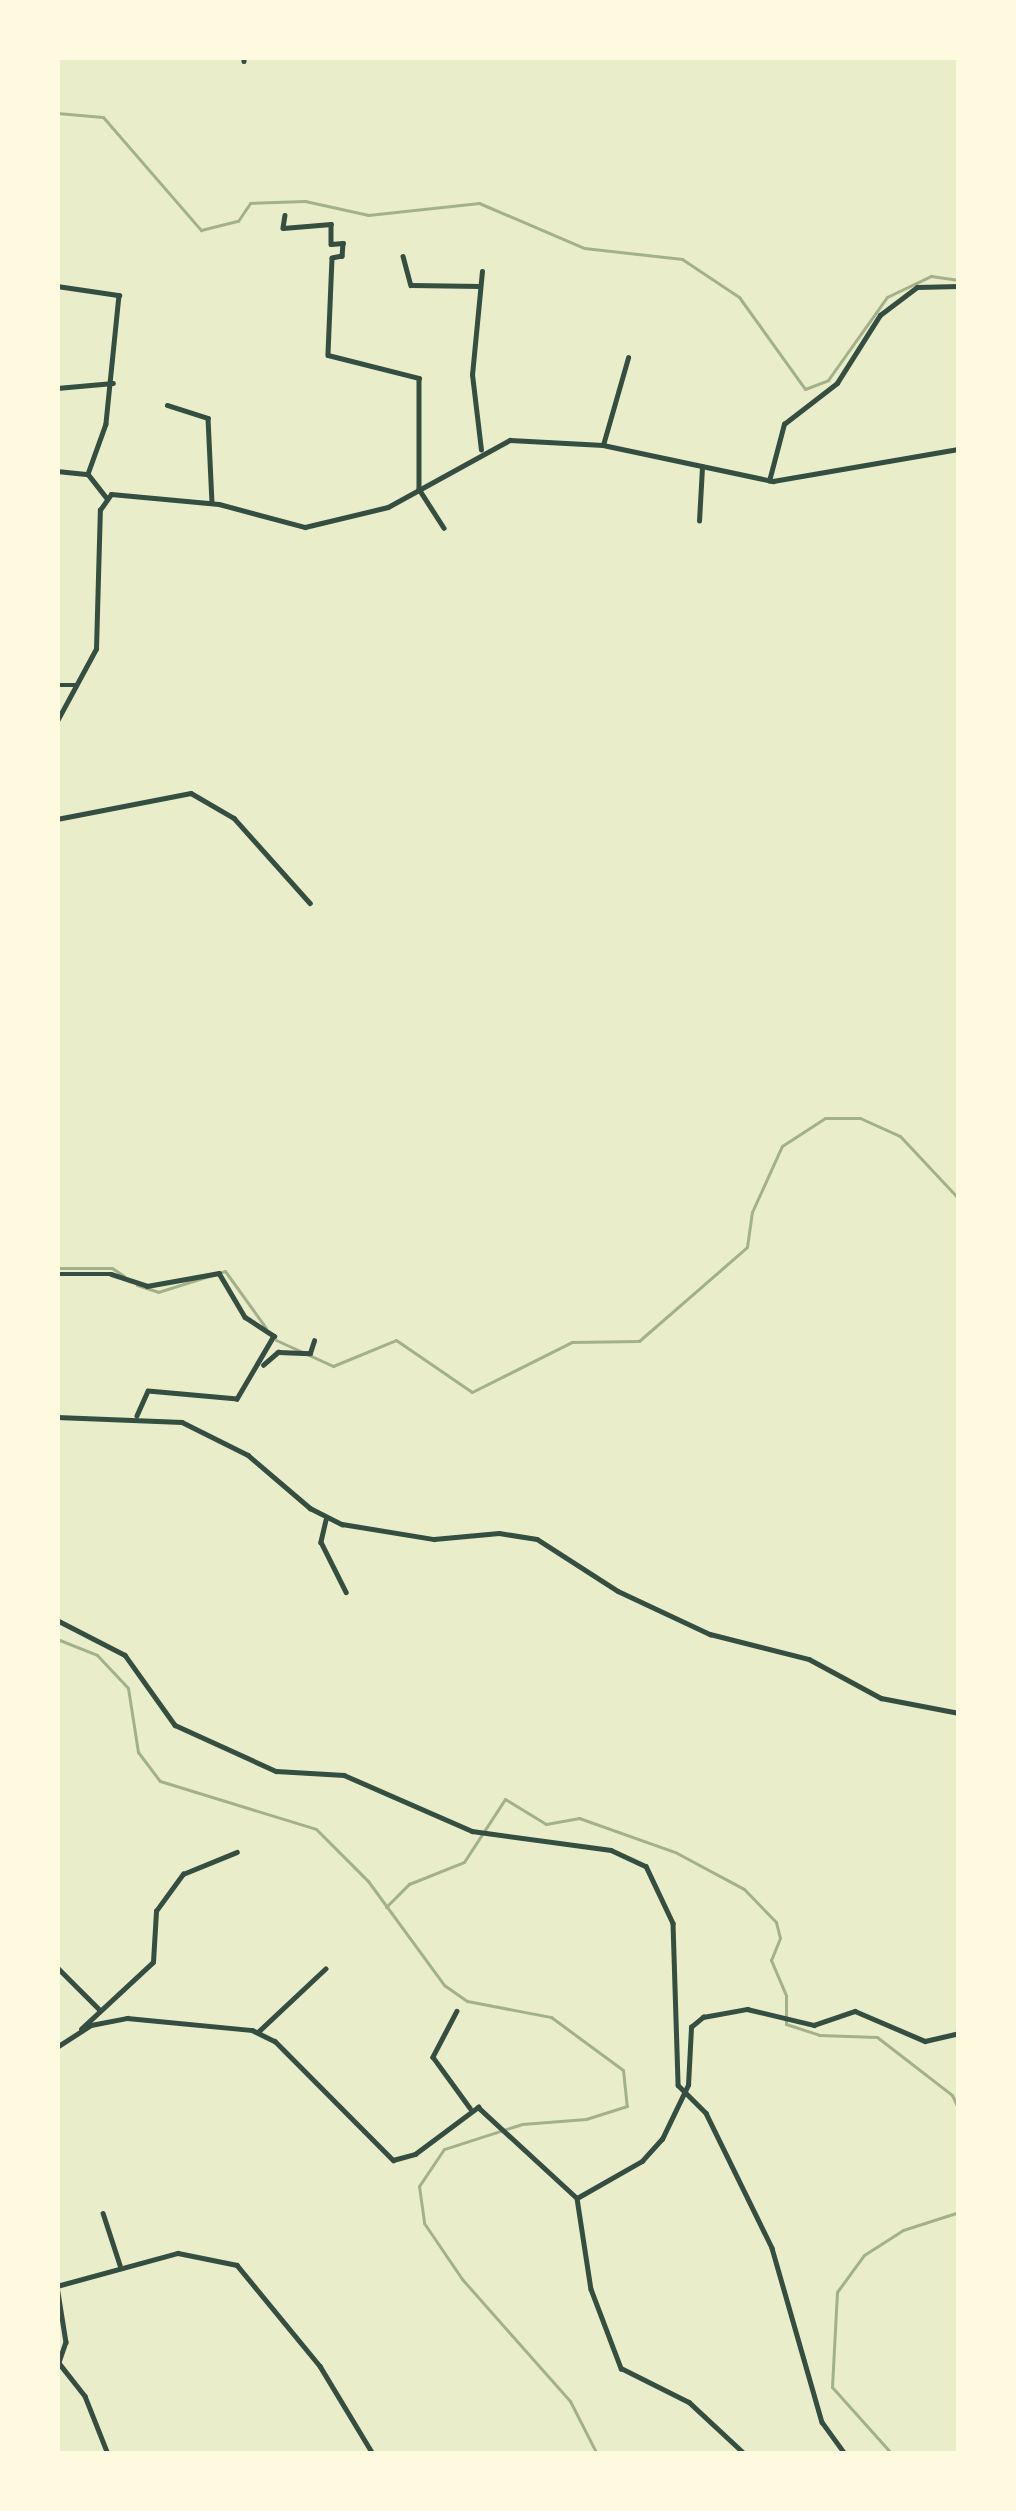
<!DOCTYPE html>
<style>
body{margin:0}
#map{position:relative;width:1016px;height:2511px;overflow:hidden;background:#e9edc9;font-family:Jost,sans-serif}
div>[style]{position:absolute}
.stream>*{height:3px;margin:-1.5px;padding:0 1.5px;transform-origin:1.5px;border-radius:1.5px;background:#a3b18a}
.minor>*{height:4.5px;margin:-2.25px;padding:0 2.25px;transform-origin:2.25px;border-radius:2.25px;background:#344e41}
span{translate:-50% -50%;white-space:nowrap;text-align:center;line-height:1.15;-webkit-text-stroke:9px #fefae0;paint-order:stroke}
.frame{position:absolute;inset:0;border:60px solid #fefae0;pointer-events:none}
</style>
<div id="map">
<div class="stream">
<i style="left:57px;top:113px;width:46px;rotate:5deg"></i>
<i style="left:103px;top:117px;width:150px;rotate:49.1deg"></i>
<i style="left:201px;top:230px;width:38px;rotate:-14deg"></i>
<i style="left:238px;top:221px;width:22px;rotate:-56deg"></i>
<i style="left:250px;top:203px;width:55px;rotate:-2.1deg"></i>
<i style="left:305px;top:201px;width:65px;rotate:12.5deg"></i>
<i style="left:368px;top:215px;width:112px;rotate:-6.2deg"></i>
<i style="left:479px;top:203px;width:114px;rotate:23.2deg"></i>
<i style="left:584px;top:248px;width:99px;rotate:6.4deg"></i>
<i style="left:682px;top:259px;width:69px;rotate:33.7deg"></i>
<i style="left:739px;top:297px;width:113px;rotate:54.3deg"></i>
<i style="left:805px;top:389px;width:25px;rotate:-21deg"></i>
<i style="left:828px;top:380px;width:102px;rotate:-54.6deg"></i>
<i style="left:887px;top:297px;width:49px;rotate:-25.5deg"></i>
<i style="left:931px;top:276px;width:28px;rotate:8deg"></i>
<i style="left:57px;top:1268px;width:55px"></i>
<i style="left:112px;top:1268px;width:14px;rotate:34deg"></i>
<i style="left:137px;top:1285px;width:22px;rotate:18deg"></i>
<i style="left:158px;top:1292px;width:70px;rotate:-17.4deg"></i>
<i style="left:225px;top:1271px;width:70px;rotate:54.3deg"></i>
<i style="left:276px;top:1340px;width:63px;rotate:24.5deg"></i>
<i style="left:333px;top:1366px;width:68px;rotate:-22.4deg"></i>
<i style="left:396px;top:1340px;width:92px;rotate:34.4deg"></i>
<i style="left:472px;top:1392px;width:112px;rotate:-26.6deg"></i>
<i style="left:572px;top:1342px;width:67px;rotate:-0.9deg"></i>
<i style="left:639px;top:1341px;width:143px;rotate:-41deg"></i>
<i style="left:747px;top:1247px;width:35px;rotate:-82deg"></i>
<i style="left:752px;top:1212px;width:72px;rotate:-65.6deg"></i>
<i style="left:782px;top:1146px;width:51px;rotate:-33.1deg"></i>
<i style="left:825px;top:1118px;width:35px"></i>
<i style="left:860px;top:1118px;width:44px;rotate:24.2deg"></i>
<i style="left:900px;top:1136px;width:86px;rotate:46.9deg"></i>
<i style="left:57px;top:1639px;width:43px;rotate:21.8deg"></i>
<i style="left:97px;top:1655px;width:45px;rotate:46.8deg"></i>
<i style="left:128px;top:1688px;width:65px;rotate:81.1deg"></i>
<i style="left:138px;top:1752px;width:36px;rotate:53deg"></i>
<i style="left:160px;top:1781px;width:163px;rotate:17.1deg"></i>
<i style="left:316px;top:1829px;width:74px;rotate:45deg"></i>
<i style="left:368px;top:1881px;width:129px;rotate:53.8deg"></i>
<i style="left:444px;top:1985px;width:28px;rotate:35deg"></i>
<i style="left:467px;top:2001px;width:86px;rotate:10.8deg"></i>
<i style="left:551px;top:2017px;width:89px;rotate:36.4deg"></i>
<i style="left:623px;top:2070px;width:36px;rotate:84deg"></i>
<i style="left:627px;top:2106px;width:43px;rotate:162.4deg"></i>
<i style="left:586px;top:2119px;width:64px;rotate:175.5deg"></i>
<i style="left:522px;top:2124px;width:82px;rotate:162.2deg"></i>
<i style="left:444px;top:2149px;width:45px;rotate:124deg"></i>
<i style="left:419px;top:2186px;width:37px;rotate:82deg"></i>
<i style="left:424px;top:2223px;width:68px;rotate:55.8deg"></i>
<i style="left:462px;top:2279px;width:163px;rotate:48.5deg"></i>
<i style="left:570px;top:2401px;width:59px;rotate:63deg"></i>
<i style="left:386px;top:1907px;width:33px;rotate:-45deg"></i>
<i style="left:409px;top:1884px;width:59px;rotate:-21.8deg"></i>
<i style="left:464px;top:1862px;width:75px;rotate:-56.9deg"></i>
<i style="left:505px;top:1799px;width:48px;rotate:31.4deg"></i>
<i style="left:546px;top:1824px;width:34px;rotate:-10deg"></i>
<i style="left:579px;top:1818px;width:102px;rotate:19.5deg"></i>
<i style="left:675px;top:1852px;width:78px;rotate:28.2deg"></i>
<i style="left:744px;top:1889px;width:46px;rotate:45.9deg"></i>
<i style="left:776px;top:1922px;width:16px;rotate:76deg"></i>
<i style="left:780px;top:1938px;width:24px;rotate:112deg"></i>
<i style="left:771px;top:1960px;width:39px;rotate:67deg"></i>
<i style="left:786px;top:1996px;width:28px;rotate:90deg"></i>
<i style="left:786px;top:2024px;width:35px;rotate:18deg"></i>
<i style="left:819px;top:2035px;width:58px;rotate:2deg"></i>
<i style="left:877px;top:2037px;width:95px;rotate:37.7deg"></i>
<i style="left:952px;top:2095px;width:17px;rotate:65deg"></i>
<i style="left:892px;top:2454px;width:90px;rotate:-131.8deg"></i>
<i style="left:832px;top:2387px;width:95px;rotate:-87deg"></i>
<i style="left:837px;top:2292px;width:46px;rotate:-53.9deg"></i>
<i style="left:864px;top:2255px;width:46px;rotate:-32.7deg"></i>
<i style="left:903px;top:2230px;width:59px;rotate:-17.8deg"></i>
</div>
<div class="minor">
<i style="left:244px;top:57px;width:4px;rotate:90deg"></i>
<i style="left:285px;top:215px;width:13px;rotate:99deg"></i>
<i style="left:283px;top:228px;width:48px;rotate:-4.8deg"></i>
<i style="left:331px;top:224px;width:20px;rotate:90deg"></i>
<i style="left:331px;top:244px;width:12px;rotate:-5deg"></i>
<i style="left:343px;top:243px;width:13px;rotate:94deg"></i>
<i style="left:342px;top:256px;width:10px;rotate:169deg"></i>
<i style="left:332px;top:258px;width:97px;rotate:92.4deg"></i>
<i style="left:328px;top:355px;width:94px;rotate:14.2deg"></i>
<i style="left:419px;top:378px;width:111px;rotate:90deg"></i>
<i style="left:419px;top:489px;width:46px;rotate:57.3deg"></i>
<i style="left:403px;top:256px;width:30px;rotate:75deg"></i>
<i style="left:411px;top:285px;width:69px;rotate:0.8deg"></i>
<i style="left:57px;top:286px;width:63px;rotate:8.3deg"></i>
<i style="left:119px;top:295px;width:130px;rotate:95.8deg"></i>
<i style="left:106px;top:424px;width:53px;rotate:109.8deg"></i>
<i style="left:88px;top:474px;width:29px;rotate:52deg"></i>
<i style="left:57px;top:388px;width:56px;rotate:-5.1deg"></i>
<i style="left:167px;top:405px;width:43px;rotate:17.6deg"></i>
<i style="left:208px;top:418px;width:85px;rotate:87.3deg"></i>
<i style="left:603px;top:445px;width:91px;rotate:-74deg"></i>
<i style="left:481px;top:450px;width:76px;rotate:-96.8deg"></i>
<i style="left:472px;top:375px;width:104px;rotate:-84.5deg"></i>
<i style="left:57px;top:471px;width:31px;rotate:6deg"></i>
<i style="left:769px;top:481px;width:59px;rotate:-75.3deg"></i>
<i style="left:784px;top:424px;width:67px;rotate:-37.7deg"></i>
<i style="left:837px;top:383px;width:80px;rotate:-57.7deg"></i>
<i style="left:880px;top:315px;width:46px;rotate:-37.1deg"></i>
<i style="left:917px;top:287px;width:42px;rotate:-1.4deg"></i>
<i style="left:699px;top:521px;width:54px;rotate:-86.8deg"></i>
<i style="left:57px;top:685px;width:18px"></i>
<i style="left:57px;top:721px;width:82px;rotate:-61.6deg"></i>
<i style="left:96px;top:649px;width:139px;rotate:-88.4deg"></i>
<i style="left:100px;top:510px;width:19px;rotate:-55deg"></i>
<i style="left:111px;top:494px;width:108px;rotate:5.3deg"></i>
<i style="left:219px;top:504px;width:89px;rotate:15deg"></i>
<i style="left:305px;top:527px;width:85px;rotate:-13.5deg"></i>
<i style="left:388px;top:507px;width:139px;rotate:-28.8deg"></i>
<i style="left:510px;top:440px;width:93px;rotate:3.1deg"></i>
<i style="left:603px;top:445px;width:174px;rotate:12deg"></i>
<i style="left:773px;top:481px;width:189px;rotate:-9.8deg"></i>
<i style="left:57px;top:819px;width:136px;rotate:-11deg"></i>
<i style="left:191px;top:793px;width:50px;rotate:30.2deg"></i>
<i style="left:234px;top:818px;width:114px;rotate:48.2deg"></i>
<i style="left:57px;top:1274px;width:54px"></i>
<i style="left:111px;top:1274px;width:38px;rotate:18deg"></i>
<i style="left:147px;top:1286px;width:73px;rotate:-10.2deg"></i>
<i style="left:219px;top:1273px;width:51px;rotate:59.4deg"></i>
<i style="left:245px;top:1317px;width:35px;rotate:33deg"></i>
<i style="left:274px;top:1336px;width:73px;rotate:120.4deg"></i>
<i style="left:237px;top:1399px;width:89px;rotate:-174.9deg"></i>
<i style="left:148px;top:1391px;width:27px;rotate:114deg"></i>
<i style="left:263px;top:1365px;width:20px;rotate:-41deg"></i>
<i style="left:278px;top:1352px;width:32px;rotate:2deg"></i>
<i style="left:310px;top:1353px;width:13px;rotate:-72deg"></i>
<i style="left:57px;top:1417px;width:125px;rotate:2.3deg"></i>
<i style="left:182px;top:1422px;width:74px;rotate:26.6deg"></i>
<i style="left:248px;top:1455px;width:82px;rotate:40.5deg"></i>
<i style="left:310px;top:1508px;width:36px;rotate:27deg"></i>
<i style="left:342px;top:1524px;width:93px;rotate:9.3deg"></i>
<i style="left:434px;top:1539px;width:65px;rotate:-5.3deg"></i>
<i style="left:499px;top:1533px;width:38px;rotate:9deg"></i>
<i style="left:537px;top:1539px;width:96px;rotate:32.7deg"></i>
<i style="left:618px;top:1591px;width:102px;rotate:25.1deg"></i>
<i style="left:710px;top:1634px;width:102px;rotate:14.2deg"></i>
<i style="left:809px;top:1659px;width:82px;rotate:28.4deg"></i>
<i style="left:881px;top:1698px;width:79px;rotate:10.9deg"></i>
<i style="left:326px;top:1520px;width:23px;rotate:103deg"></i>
<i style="left:321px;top:1542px;width:56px;rotate:63.4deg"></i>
<i style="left:57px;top:1620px;width:76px;rotate:27.2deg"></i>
<i style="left:125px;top:1655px;width:86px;rotate:54.5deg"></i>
<i style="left:175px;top:1725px;width:111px;rotate:24.5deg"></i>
<i style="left:276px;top:1771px;width:68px;rotate:3.4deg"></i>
<i style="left:344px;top:1775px;width:140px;rotate:23.6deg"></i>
<i style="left:472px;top:1831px;width:140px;rotate:7.8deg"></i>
<i style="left:611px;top:1850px;width:38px;rotate:25deg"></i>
<i style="left:646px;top:1866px;width:63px;rotate:64.7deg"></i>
<i style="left:673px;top:1923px;width:162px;rotate:88.2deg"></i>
<i style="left:678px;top:2085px;width:40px;rotate:45deg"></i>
<i style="left:706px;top:2113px;width:150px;rotate:63.9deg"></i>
<i style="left:772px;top:2248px;width:181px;rotate:74deg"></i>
<i style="left:822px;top:2422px;width:39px;rotate:54deg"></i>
<i style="left:57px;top:1967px;width:59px;rotate:45deg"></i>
<i style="left:457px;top:2011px;width:52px;rotate:117.6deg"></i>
<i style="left:433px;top:2057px;width:63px;rotate:54deg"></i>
<i style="left:81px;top:2029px;width:98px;rotate:-42.9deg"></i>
<i style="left:153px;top:1962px;width:51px;rotate:-86.6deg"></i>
<i style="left:156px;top:1911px;width:46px;rotate:-53.9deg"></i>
<i style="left:183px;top:1874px;width:58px;rotate:-22.2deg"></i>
<i style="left:259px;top:2031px;width:91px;rotate:-43.2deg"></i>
<i style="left:57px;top:2047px;width:40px;rotate:-32.9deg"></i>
<i style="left:91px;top:2025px;width:37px;rotate:-11deg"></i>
<i style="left:127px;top:2018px;width:126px;rotate:5.5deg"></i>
<i style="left:252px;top:2030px;width:25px;rotate:26deg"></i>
<i style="left:275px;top:2041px;width:168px;rotate:45.2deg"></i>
<i style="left:393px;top:2160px;width:23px;rotate:-15deg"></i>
<i style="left:415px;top:2154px;width:79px;rotate:-36.7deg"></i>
<i style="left:478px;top:2107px;width:134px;rotate:42.6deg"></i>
<i style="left:577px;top:2198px;width:75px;rotate:-29.6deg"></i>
<i style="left:642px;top:2161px;width:30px;rotate:-48deg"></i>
<i style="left:662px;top:2139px;width:60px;rotate:-64.3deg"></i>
<i style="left:688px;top:2085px;width:58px;rotate:-87deg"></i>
<i style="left:691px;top:2027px;width:16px;rotate:-40deg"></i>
<i style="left:703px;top:2017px;width:45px;rotate:-10.3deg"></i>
<i style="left:747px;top:2009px;width:69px;rotate:13.4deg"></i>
<i style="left:814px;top:2025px;width:43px;rotate:-18.9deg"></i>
<i style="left:855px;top:2011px;width:76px;rotate:23.2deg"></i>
<i style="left:925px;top:2041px;width:35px;rotate:-13deg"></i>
<i style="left:577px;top:2198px;width:92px;rotate:81.3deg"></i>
<i style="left:591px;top:2289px;width:85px;rotate:69.2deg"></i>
<i style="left:621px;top:2368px;width:76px;rotate:26.6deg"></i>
<i style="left:689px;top:2402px;width:76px;rotate:42.9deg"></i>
<i style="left:103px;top:2213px;width:55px;rotate:71.9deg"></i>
<i style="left:57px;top:2286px;width:125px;rotate:-15.3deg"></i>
<i style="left:178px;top:2253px;width:60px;rotate:11.5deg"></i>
<i style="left:237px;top:2265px;width:131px;rotate:50.6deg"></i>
<i style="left:320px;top:2366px;width:103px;rotate:58.9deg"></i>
<i style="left:57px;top:2286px;width:57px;rotate:80.9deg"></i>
<i style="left:66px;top:2342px;width:21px;rotate:109deg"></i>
<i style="left:59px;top:2363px;width:42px;rotate:51.8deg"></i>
<i style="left:85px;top:2396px;width:62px;rotate:68.4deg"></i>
</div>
<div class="frame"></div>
</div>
